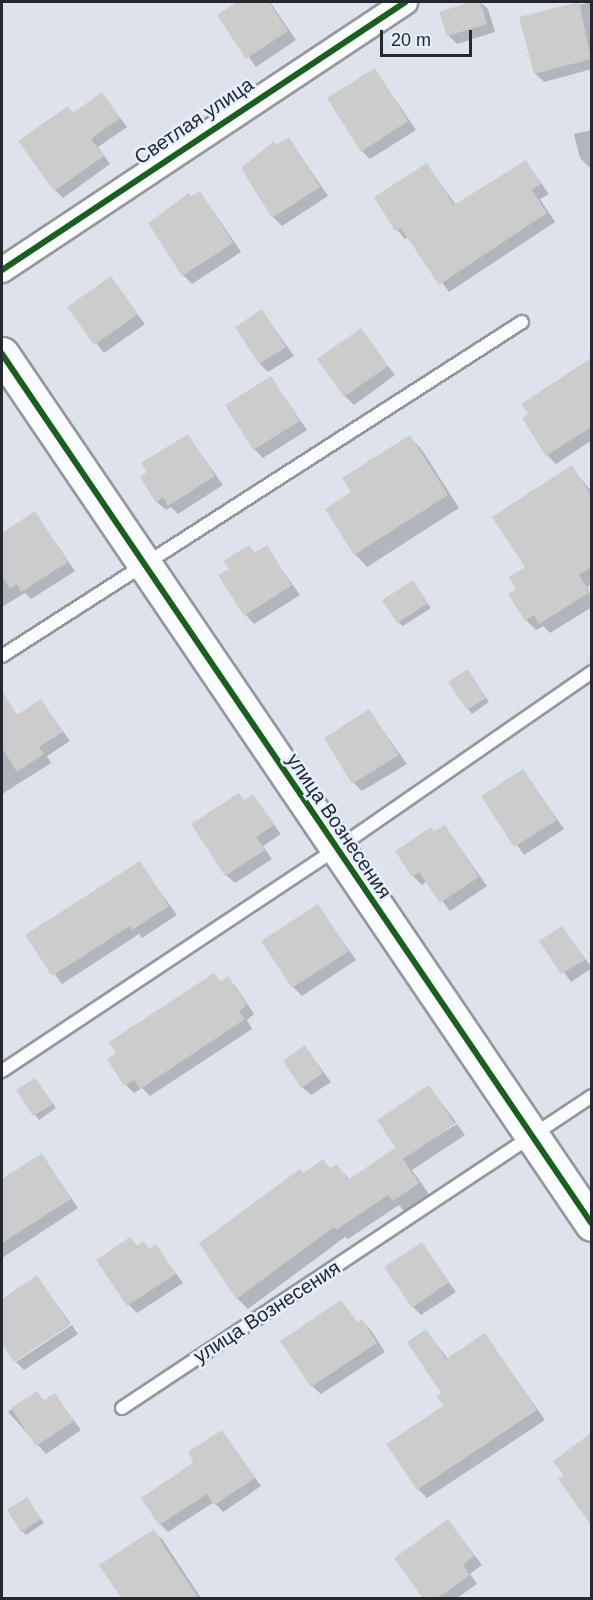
<!DOCTYPE html>
<meta charset="utf-8">
<style>
body{margin:0}
#map{position:relative;width:593px;height:1600px;overflow:hidden;background:#dee3eb;font-family:Arial,sans-serif}
div>[style]{position:absolute}
.shadow>*{inset:0;background:#0003}
.building>*{inset:0;background:#cdcccd}
.roads{filter:drop-shadow(2px 0 #94989e) drop-shadow(-2px 0 #94989e) drop-shadow(0 2px #94989e) drop-shadow(0 -2px #94989e)}
.lane>*{height:12px;margin:-6px;padding:0 6px;transform-origin:6px;border-radius:6px;background:#fafbfc}
.street>*{height:24px;margin:-12px;padding:0 12px;transform-origin:12px;border-radius:12px;background:#fafbfc}
.secondary>*{height:33px;margin:-16.5px;padding:0 16.5px;transform-origin:16.5px;border-radius:16.5px;background:#fafbfc}
.cycleway>*{height:6px;margin:-3px;padding:0 3px;transform-origin:3px;border-radius:3px;background:#1b5e20}
span{translate:-50% -50%;white-space:nowrap;text-align:center;line-height:1.15;-webkit-text-stroke:5px #e5effe;paint-order:stroke}
.street-label{font-size:20px;color:#25282e}
.frame{position:absolute;inset:0;border:3px solid #25282e;pointer-events:none}
.scale{position:absolute;left:380px;top:30px;width:92px;height:27px;box-sizing:border-box;border:3px solid #25282e;border-top:0;padding-left:8px;font-size:18px;line-height:21px;white-space:nowrap;color:#25282e;-webkit-text-stroke:4px #e5effe;paint-order:stroke}
</style>
<div id="map">
<div class="shadow">
<i style="clip-path:polygon(239px 2px,270px 2px,296px 40px,256px 67px,219px 15px)"></i>
<i style="clip-path:polygon(480px 2px,488px 9px,495px 32px,457px 44px,448px 35px,441px 12px)"></i>
<i style="clip-path:polygon(592px 2px,592px 69px,544px 82px,535px 73px,521px 18px)"></i>
<i style="clip-path:polygon(375px 70px,416px 130px,370px 159px,362px 151px)"></i>
<i style="clip-path:polygon(102px 94px,127px 127px,98px 147px,110px 164px,63px 198px,55px 190px,74px 114px)"></i>
<i style="clip-path:polygon(592px 130px,592px 166px,589px 167px,580px 158px,574px 134px)"></i>
<i style="clip-path:polygon(289px 139px,328px 196px,282px 226px,273px 217px,277px 146px)"></i>
<i style="clip-path:polygon(526px 162px,549px 194px,540px 199px,555px 222px,449px 292px,409px 237px,405px 239px,397px 230px,427px 165px,456px 205px)"></i>
<i style="clip-path:polygon(200px 192px,241px 252px,192px 284px,183px 275px,192px 197px)"></i>
<i style="clip-path:polygon(110px 278px,145px 324px,104px 353px,69px 308px)"></i>
<i style="clip-path:polygon(262px 311px,294px 356px,268px 372px,260px 364px)"></i>
<i style="clip-path:polygon(360px 330px,395px 375px,354px 405px,345px 396px)"></i>
<i style="clip-path:polygon(592px 354px,592px 440px,556px 464px,547px 455px)"></i>
<i style="clip-path:polygon(271px 378px,307px 430px,263px 458px,254px 449px)"></i>
<i style="clip-path:polygon(188px 436px,223px 485px,178px 514px,171px 507px,166px 510px,157px 502px)"></i>
<i style="clip-path:polygon(410px 437px,422px 450px,459px 508px,367px 567px,355px 554px,353px 492px)"></i>
<i style="clip-path:polygon(571px 467px,592px 492px,592px 584px,588px 586px,592px 607px,550px 633px,543px 626px,536px 630px,526px 620px,518px 589px)"></i>
<i style="clip-path:polygon(35px 513px,75px 571px,31px 599px,25px 593px,2px 607px,2px 535px)"></i>
<i style="clip-path:polygon(248px 546px,256px 554px,266px 547px,300px 595px,254px 624px,246px 615px,231px 569px)"></i>
<i style="clip-path:polygon(413px 582px,431px 608px,403px 626px,398px 622px)"></i>
<i style="clip-path:polygon(468px 671px,489px 702px,472px 714px,468px 709px)"></i>
<i style="clip-path:polygon(41px 701px,70px 741px,47px 756px,51px 763px,2px 794px,2px 717px,12px 709px,19px 716px)"></i>
<i style="clip-path:polygon(369px 711px,407px 764px,362px 791px,354px 783px)"></i>
<i style="clip-path:polygon(523px 770px,564px 829px,524px 855px,483px 797px)"></i>
<i style="clip-path:polygon(253px 796px,281px 834px,263px 846px,272px 859px,235px 883px,226px 875px,245px 801px)"></i>
<i style="clip-path:polygon(445px 827px,487px 886px,450px 911px,427px 881px,422px 885px,413px 876px,397px 851px)"></i>
<i style="clip-path:polygon(139px 863px,177px 915px,142px 938px,139px 934px,62px 984px,27px 936px)"></i>
<i style="clip-path:polygon(318px 906px,356px 960px,302px 996px,293px 987px)"></i>
<i style="clip-path:polygon(562px 928px,592px 968px,571px 982px,541px 941px)"></i>
<i style="clip-path:polygon(214px 975px,222px 983px,228px 978px,236px 987px,254px 1014px,247px 1020px,252px 1029px,150px 1096px,142px 1088px,134px 1093px,126px 1085px)"></i>
<i style="clip-path:polygon(305px 1047px,331px 1082px,311px 1095px,302px 1087px)"></i>
<i style="clip-path:polygon(35px 1079px,56px 1108px,39px 1120px,18px 1091px)"></i>
<i style="clip-path:polygon(429px 1087px,456px 1122px,403px 1157px,457px 1124px,465px 1135px,412px 1170px,429px 1194px,404px 1211px,399px 1205px,348px 1239px,345px 1237px,248px 1309px,237px 1298px,304px 1174px,323px 1161px,332px 1170px,337px 1166px,350px 1180px,400px 1154px)"></i>
<i style="clip-path:polygon(42px 1155px,78px 1208px,2px 1258px,2px 1181px)"></i>
<i style="clip-path:polygon(130px 1239px,138px 1247px,143px 1243px,150px 1250px,156px 1246px,183px 1283px,137px 1313px,129px 1305px)"></i>
<i style="clip-path:polygon(421px 1244px,456px 1292px,421px 1315px,413px 1307px)"></i>
<i style="clip-path:polygon(37px 1277px,70px 1323px,15px 1361px,2px 1341px,2px 1301px)"></i>
<i style="clip-path:polygon(341px 1301px,358px 1323px,361px 1321px,370px 1329px,385px 1352px,321px 1394px,312px 1386px)"></i>
<i style="clip-path:polygon(72px 1325px,78px 1334px,24px 1370px,16px 1362px)"></i>
<i style="clip-path:polygon(426px 1331px,448px 1359px,485px 1335px,545px 1420px,427px 1498px,418px 1489px,446px 1406px)"></i>
<i style="clip-path:polygon(37px 1393px,45px 1402px,55px 1395px,81px 1430px,46px 1454px,8px 1412px)"></i>
<i style="clip-path:polygon(222px 1431px,261px 1486px,223px 1512px,214px 1502px,168px 1532px,160px 1524px,194px 1464px,190px 1453px)"></i>
<i style="clip-path:polygon(588px 1438px,592px 1442px,592px 1512px,588px 1515px,566px 1476px)"></i>
<i style="clip-path:polygon(27px 1499px,44px 1523px,26px 1535px,22px 1531px)"></i>
<i style="clip-path:polygon(448px 1521px,482px 1565px,470px 1574px,477px 1584px,457px 1598px,425px 1598px)"></i>
<i style="clip-path:polygon(153px 1531px,162px 1539px,201px 1598px,124px 1598px)"></i>
</div>
<div class="building">
<i style="clip-path:polygon(237px 2px,269px 2px,288px 31px,246px 59px,217px 15px)"></i>
<i style="clip-path:polygon(471px 2px,480px 2px,487px 24px,447px 36px,439px 12px)"></i>
<i style="clip-path:polygon(579px 2px,591px 59px,534px 74px,519px 17px)"></i>
<i style="clip-path:polygon(375px 68px,408px 121px,361px 152px,327px 98px)"></i>
<i style="clip-path:polygon(102px 92px,120px 118px,91px 139px,104px 156px,54px 191px,18px 141px,68px 106px,73px 113px)"></i>
<i style="clip-path:polygon(289px 137px,320px 187px,272px 218px,241px 168px,274px 141px,276px 145px)"></i>
<i style="clip-path:polygon(526px 160px,541px 184px,532px 190px,547px 213px,439px 285px,401px 228px,395px 231px,374px 197px,427px 163px,454px 205px)"></i>
<i style="clip-path:polygon(200px 191px,233px 243px,182px 276px,148px 223px,189px 193px,191px 196px)"></i>
<i style="clip-path:polygon(111px 276px,138px 314px,94px 345px,67px 307px)"></i>
<i style="clip-path:polygon(262px 309px,286px 347px,259px 364px,235px 327px)"></i>
<i style="clip-path:polygon(361px 328px,388px 366px,344px 397px,317px 359px)"></i>
<i style="clip-path:polygon(591px 358px,591px 427px,546px 456px,522px 418px,528px 414px,521px 404px)"></i>
<i style="clip-path:polygon(271px 376px,300px 421px,253px 450px,225px 405px)"></i>
<i style="clip-path:polygon(188px 434px,215px 476px,168px 506px,163px 497px,156px 503px,140px 477px,147px 472px,141px 463px)"></i>
<i style="clip-path:polygon(410px 435px,448px 495px,354px 555px,325px 509px,351px 492px,342px 478px)"></i>
<i style="clip-path:polygon(572px 465px,591px 495px,591px 567px,579px 575px,590px 592px,539px 624px,534px 615px,525px 621px,508px 594px,516px 589px,509px 577px,525px 567px,492px 517px)"></i>
<i style="clip-path:polygon(35px 511px,68px 562px,21px 592px,17px 584px,10px 589px,2px 576px,2px 533px)"></i>
<i style="clip-path:polygon(249px 545px,254px 553px,267px 545px,292px 585px,244px 616px,218px 575px,229px 569px,223px 561px)"></i>
<i style="clip-path:polygon(413px 580px,428px 603px,397px 623px,382px 600px)"></i>
<i style="clip-path:polygon(468px 669px,486px 698px,467px 710px,448px 682px)"></i>
<i style="clip-path:polygon(2px 690px,17px 715px,41px 699px,63px 732px,39px 747px,44px 754px,17px 772px,2px 748px)"></i>
<i style="clip-path:polygon(369px 709px,399px 755px,352px 784px,324px 738px)"></i>
<i style="clip-path:polygon(523px 769px,557px 820px,514px 847px,481px 796px)"></i>
<i style="clip-path:polygon(239px 793px,244px 800px,253px 794px,274px 825px,256px 837px,265px 850px,225px 876px,191px 824px)"></i>
<i style="clip-path:polygon(445px 825px,479px 877px,440px 903px,419px 872px,412px 877px,395px 851px,431px 827px,434px 831px)"></i>
<i style="clip-path:polygon(140px 861px,169px 906px,132px 930px,130px 926px,52px 976px,25px 935px)"></i>
<i style="clip-path:polygon(318px 904px,349px 951px,292px 988px,261px 941px)"></i>
<i style="clip-path:polygon(562px 926px,585px 960px,561px 974px,539px 941px)"></i>
<i style="clip-path:polygon(214px 973px,220px 982px,228px 976px,247px 1005px,239px 1011px,245px 1019px,140px 1089px,134px 1080px,124px 1086px,107px 1059px,116px 1053px,109px 1042px)"></i>
<i style="clip-path:polygon(305px 1045px,323px 1073px,301px 1088px,283px 1061px)"></i>
<i style="clip-path:polygon(35px 1078px,53px 1104px,33px 1116px,16px 1090px)"></i>
<i style="clip-path:polygon(429px 1085px,455px 1124px,403px 1159px,419px 1183px,393px 1201px,388px 1195px,336px 1230px,334px 1227px,236px 1299px,199px 1243px,300px 1169px,303px 1173px,323px 1159px,330px 1169px,337px 1164px,348px 1180px,395px 1148px,399px 1153px,377px 1120px)"></i>
<i style="clip-path:polygon(42px 1153px,71px 1199px,2px 1243px,2px 1179px)"></i>
<i style="clip-path:polygon(130px 1237px,136px 1246px,144px 1241px,149px 1249px,156px 1244px,176px 1274px,127px 1306px,96px 1260px)"></i>
<i style="clip-path:polygon(422px 1242px,449px 1282px,412px 1308px,384px 1267px)"></i>
<i style="clip-path:polygon(37px 1275px,70px 1325px,14px 1362px,2px 1344px,2px 1299px)"></i>
<i style="clip-path:polygon(341px 1300px,357px 1322px,362px 1319px,377px 1343px,311px 1387px,280px 1341px)"></i>
<i style="clip-path:polygon(426px 1329px,446px 1359px,485px 1333px,537px 1410px,417px 1490px,386px 1444px,443px 1406px,437px 1396px,441px 1393px,407px 1342px)"></i>
<i style="clip-path:polygon(37px 1391px,43px 1401px,55px 1393px,74px 1421px,36px 1446px,11px 1408px)"></i>
<i style="clip-path:polygon(222px 1430px,255px 1478px,214px 1505px,207px 1494px,159px 1525px,141px 1498px,194px 1462px,188px 1452px)"></i>
<i style="clip-path:polygon(591px 1433px,591px 1525px,558px 1479px,564px 1476px,553px 1461px)"></i>
<i style="clip-path:polygon(27px 1497px,41px 1519px,21px 1532px,7px 1510px)"></i>
<i style="clip-path:polygon(448px 1519px,474px 1556px,463px 1565px,470px 1575px,436px 1599px,423px 1599px,394px 1558px)"></i>
<i style="clip-path:polygon(154px 1529px,167px 1551px,199px 1599px,122px 1599px,99px 1565px)"></i>
</div>
<div class="roads">
<div class="lane">
<i style="left:2px;top:656px;width:618px;rotate:-32.71deg"></i>
<i style="left:2px;top:1071px;width:400px;rotate:-33.6deg"></i>
<i style="left:335px;top:850px;width:313px;rotate:-34.7deg"></i>
<i style="left:122px;top:1408px;width:564px;rotate:-33.58deg"></i>
</div>
<div class="street">
<i style="left:2px;top:270px;width:484px;rotate:-33.6deg"></i>
</div>
<div class="secondary">
<i style="left:2px;top:354px;width:1051px;rotate:55.86deg"></i>
</div>
</div>
<div class="cycleway">
<i style="left:2px;top:270px;width:484px;rotate:-33.6deg"></i>
<i style="left:2px;top:354px;width:1051px;rotate:55.86deg"></i>
</div>
<div class="street-label">
<span style="left:194px;top:121px;rotate:-34deg">Светлая улица</span>
<span style="left:339px;top:826px;rotate:56deg">улица Вознесения</span>
<span style="left:267px;top:1312px;rotate:-33deg">улица Вознесения</span>
</div>
<div class="frame"></div>
<div class="scale">20 m</div>
</div>
